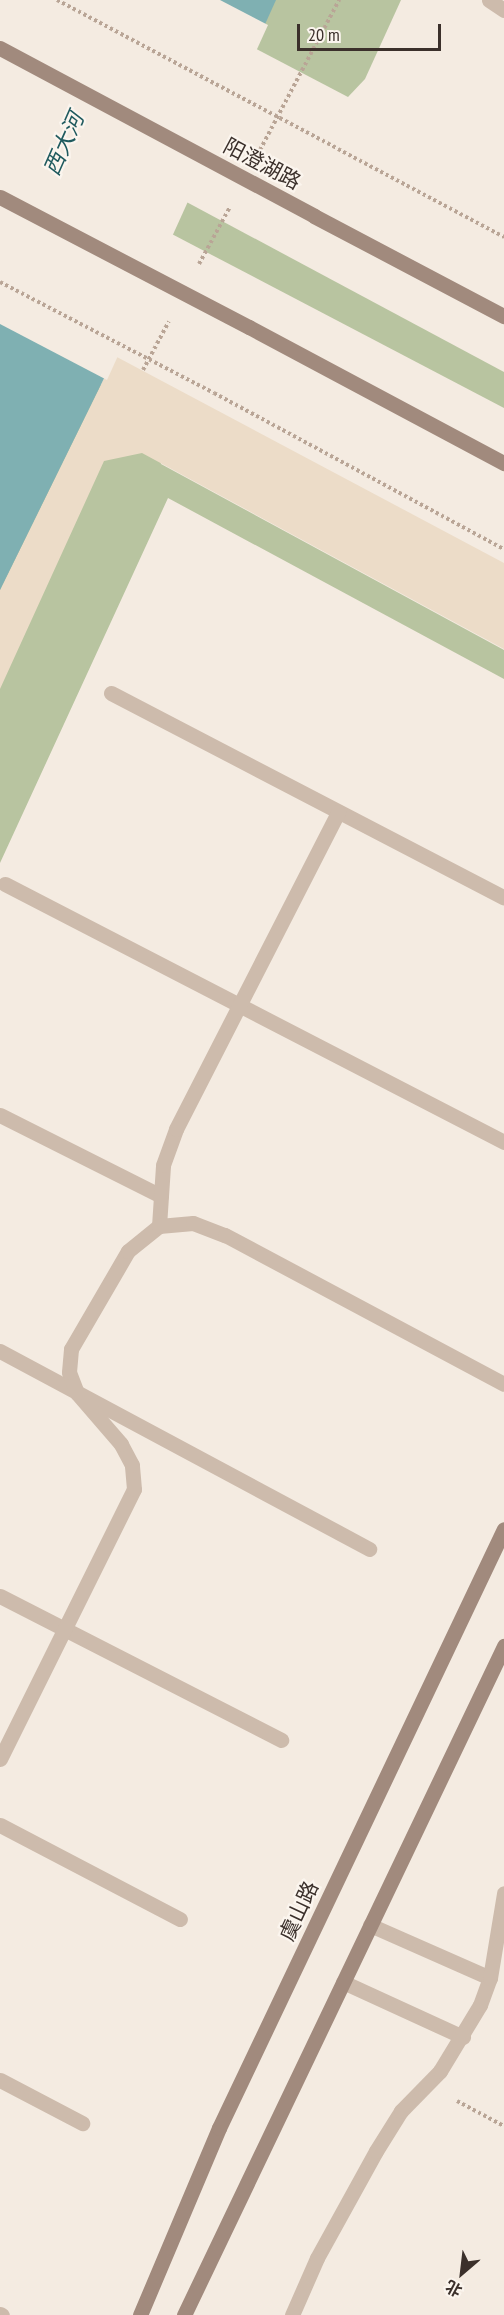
<!DOCTYPE html>
<meta charset="utf-8">
<style>
body{margin:0}
#map{position:relative;width:504px;height:2315px;overflow:hidden;background:#f4ebe1;font-family:"PT Sans Narrow","Noto Sans SC",sans-serif}
div>[style]{position:absolute}
.green>*{inset:0;background:#b8c4a0}
.plaza>*{inset:0;background:#ecdcc8}
.water>*{inset:0;background:#7fb0b2}
.pier>*{inset:0;background:#f4ebe1}
.path>*{height:4px;margin-top:-2px;transform-origin:0;background:repeating-linear-gradient(90deg,#b9a596 0 3px,transparent 0 6px)}
.lane>*{height:15px;margin:-7.5px;padding:0 7.5px;transform-origin:7.5px;border-radius:7.5px;background:#cdbbac}
.secondary>*{height:15px;margin:-7.5px;padding:0 7.5px;transform-origin:7.5px;border-radius:7.5px;background:#a18a7d}
.path-bridge>*{height:4px;margin-top:-2px;transform-origin:0;background:repeating-linear-gradient(90deg,#b9a596 0 3px,transparent 0 6px)}
.secondary-bridge>*{height:15px;margin:-7.5px;padding:0 7.5px;transform-origin:7.5px;border-radius:7.5px;background:#a18a7d}
span{translate:-50% -50%;white-space:nowrap;text-align:center;line-height:1.15;-webkit-text-stroke:4.5px #fbf5ee;paint-order:stroke}
.street-label{font-size:21px;color:#3b302b}
.water-label{font-size:22px;color:#1f5a5e;font-style:italic}
.north{position:absolute;left:432px;top:2243px;width:60px;height:60px;-webkit-text-stroke:4px #fbf5ee;paint-order:stroke;rotate:208deg;font-size:16px;font-weight:700;line-height:24px;text-align:center;color:#3b302b}
.north::after{content:'';display:block;margin:auto;width:21px;height:27px;background:#3b302b;clip-path:polygon(50% 0,100% 100%,50% 72%,0 100%)}
.scale{position:absolute;left:297px;top:24px;width:144px;height:27px;box-sizing:border-box;border:3px solid #3b302b;border-top:0;padding-left:8px;font-size:18px;line-height:21px;white-space:nowrap;color:#3b302b;-webkit-text-stroke:4px #fbf5ee;paint-order:stroke}
</style>
<div id="map">
<div class="green">
<i style="clip-path:polygon(163px 0,401px 0,365px 79px,348px 97px)"></i>
<i style="clip-path:polygon(0 102px,504px 372px,504px 408px,0 144px)"></i>
<i style="clip-path:polygon(0 332px,149px 410px,161px 464px,504px 650px,504px 679px,168px 498px,0 863px)"></i>
</div>
<div class="plaza">
<i style="clip-path:polygon(115px 356px,504px 563px,504px 649px,142px 453px,104px 461px,0 689px,0 590px)"></i>
</div>
<div class="water">
<i style="clip-path:polygon(0 0,276px 0,115px 356px,0 590px)"></i>
</div>
<div class="pier">
<i style="clip-path:polygon(0 0,220px 0,268px 25px,107px 380px,0 324px)"></i>
</div>
<div class="path">
<i style="left:338px;top:149px;width:188px;rotate:27.9deg"></i>
<i style="left:260px;top:150px;width:170px;rotate:-62.2deg"></i>
<i style="left:199px;top:264px;width:65px;rotate:-61.5deg"></i>
<i style="left:143px;top:370px;width:55px;rotate:-62deg"></i>
<i style="left:214px;top:393px;width:329px;rotate:28.3deg"></i>
<i style="left:457px;top:2101px;width:53px;rotate:28deg"></i>
</div>
<div class="lane">
<i style="left:489px;top:0;width:18px;rotate:34deg"></i>
<i style="left:111px;top:693px;width:443px;rotate:27.5deg"></i>
<i style="left:5px;top:884px;width:562px;rotate:27.34deg"></i>
<i style="left:0;top:1115px;width:180px;rotate:26.7deg"></i>
<i style="left:159px;top:1226px;width:61px;rotate:-86.2deg"></i>
<i style="left:163px;top:1165px;width:38px;rotate:-70deg"></i>
<i style="left:176px;top:1129px;width:356px;rotate:-62.9deg"></i>
<i style="left:0;top:1351px;width:419px;rotate:28.2deg"></i>
<i style="left:0;top:1596px;width:316px;rotate:27.1deg"></i>
<i style="left:0;top:1759px;width:301px;rotate:-63.6deg"></i>
<i style="left:134px;top:1489px;width:24px;rotate:-95deg"></i>
<i style="left:132px;top:1465px;width:24px;rotate:-118deg"></i>
<i style="left:121px;top:1444px;width:67px;rotate:-130.8deg"></i>
<i style="left:77px;top:1393px;width:22px;rotate:-111deg"></i>
<i style="left:69px;top:1372px;width:23px;rotate:-85deg"></i>
<i style="left:71px;top:1349px;width:113px;rotate:-59.8deg"></i>
<i style="left:128px;top:1251px;width:40px;rotate:-39deg"></i>
<i style="left:159px;top:1226px;width:34px;rotate:-5deg"></i>
<i style="left:193px;top:1223px;width:34px;rotate:21deg"></i>
<i style="left:225px;top:1235px;width:316px;rotate:28.1deg"></i>
<i style="left:0;top:1825px;width:203px;rotate:27.6deg"></i>
<i style="left:370px;top:1925px;width:131px;rotate:23.8deg"></i>
<i style="left:343px;top:1982px;width:132px;rotate:24.6deg"></i>
<i style="left:0;top:2080px;width:93px;rotate:27.7deg"></i>
<i style="left:0;top:2314px;width:2px;rotate:27deg"></i>
<i style="left:292px;top:2315px;width:62px;rotate:-66.3deg"></i>
<i style="left:317px;top:2258px;width:122px;rotate:-61.1deg"></i>
<i style="left:376px;top:2151px;width:47px;rotate:-58deg"></i>
<i style="left:401px;top:2111px;width:56px;rotate:-45.7deg"></i>
<i style="left:440px;top:2071px;width:77px;rotate:-58.8deg"></i>
<i style="left:480px;top:2005px;width:29px;rotate:-70deg"></i>
<i style="left:490px;top:1978px;width:86px;rotate:-80.6deg"></i>
</div>
<div class="secondary">
<i style="left:314px;top:216px;width:215px;rotate:27.8deg"></i>
<i style="left:249px;top:327px;width:289px;rotate:28.1deg"></i>
<i style="left:140px;top:2315px;width:203px;rotate:-67.1deg"></i>
<i style="left:219px;top:2128px;width:663px;rotate:-64.56deg"></i>
<i style="left:184px;top:2315px;width:742px;rotate:-64.44deg"></i>
</div>
<div class="path-bridge">
<i style="left:57px;top:0;width:318px;rotate:27.9deg"></i>
<i style="left:0;top:282px;width:241px;rotate:27.4deg"></i>
</div>
<div class="secondary-bridge">
<i style="left:0;top:48px;width:356px;rotate:28.1deg"></i>
<i style="left:0;top:197px;width:281px;rotate:27.6deg"></i>
</div>
<div class="street-label">
<span style="left:262px;top:164px;rotate:28deg">阳澄湖路</span>
<span style="left:299px;top:1911px;rotate:-65deg">虞山路</span>
</div>
<div class="water-label">
<span style="left:64px;top:144px;rotate:-66deg">西大河</span>
</div>
<div class="north">北</div>
<div class="scale">20 m</div>
</div>
